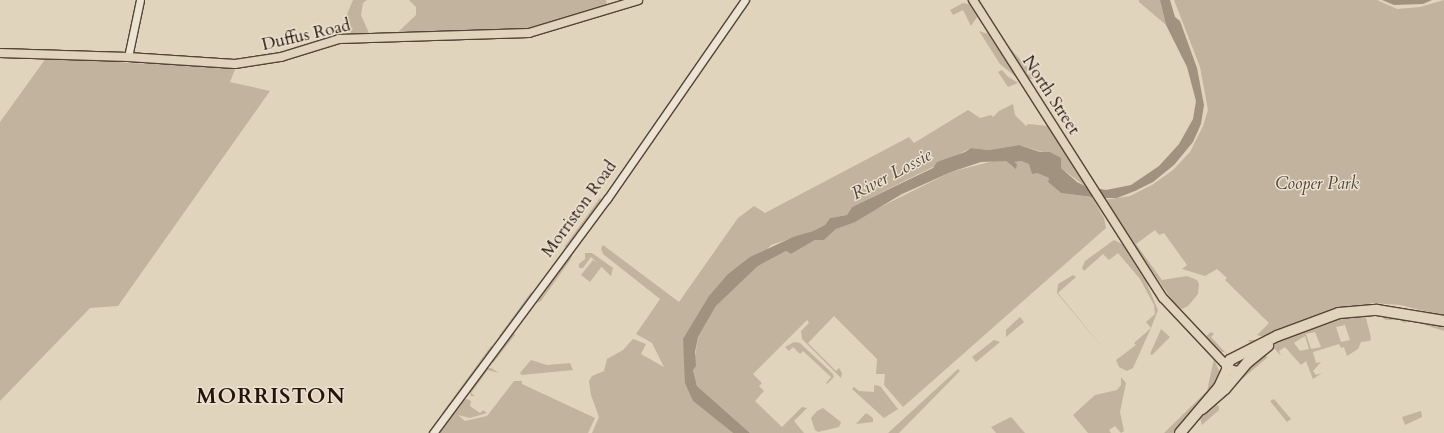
<!DOCTYPE html>
<style>
body{margin:0}
#map{position:relative;width:1444px;height:433px;overflow:hidden;background:#e0d4bc;font-family:Cardo,serif}
div>[style]{position:absolute}
.green>*{inset:0;background:#c1b39e}
.water>*{inset:0;background:#a1927f}
.roads{filter:drop-shadow(1px 0 #554336) drop-shadow(-1px 0 #554336) drop-shadow(0 1px #554336) drop-shadow(0 -1px #554336)}
.minor>*{height:7px;margin:-3.5px;padding:0 3.5px;transform-origin:3.5px;border-radius:3.5px;background:#ebe3d3}
.major>*{height:8px;margin:-4px;padding:0 4px;transform-origin:4px;border-radius:4px;background:#e0d4bc}
.highway>*{height:10px;margin:-5px;padding:0 5px;transform-origin:5px;border-radius:5px;background:#e0d4bc}
span{translate:-50% -50%;white-space:nowrap;text-align:center;line-height:1.15;-webkit-text-stroke:3px #ebe3d3;paint-order:stroke}
.street-label{font-size:17px;color:#27130a}
.park-label{font-size:17px;color:#554336;font-style:italic}
.water-label{font-size:18px;color:#584639;font-style:italic}
.district-label{font-size:21px;color:#27130a;font-weight:700;letter-spacing:1px}
</style>
<div id="map">
<div class="green">
<i style="clip-path:polygon(353px 0,367px 0,363px 3px,361px 15px,369px 33px,351px 33px,346px 17px)"></i>
<i style="clip-path:polygon(409px 0,606px 0,608px 9px,537px 32px,395px 35px,416px 15px,416px 7px)"></i>
<i style="clip-path:polygon(1139px 0,1160px 0,1166px 25px,1139px 2px)"></i>
<i style="clip-path:polygon(1174px 0,1377px 0,1397px 9px,1420px 7px,1444px 0,1444px 316px,1400px 305px,1373px 303px,1350px 308px,1265px 337px,1257px 335px,1269px 323px,1225px 280px,1227px 278px,1217px 269px,1205px 276px,1182px 269px,1187px 265px,1164px 233px,1159px 235px,1155px 230px,1136px 244px,1162px 280px,1187px 276px,1197px 280px,1199px 284px,1198px 294px,1188px 306px,1182px 309px,1176px 306px,1104px 200px,1130px 196px,1152px 185px,1173px 170px,1190px 152px,1203px 126px,1208px 110px,1200px 67px)"></i>
<i style="clip-path:polygon(963px 3px,969px 4px,977px 17px,971px 26px,963px 10px,953px 15px,950px 10px)"></i>
<i style="clip-path:polygon(979px 31px,988px 34px,1016px 77px,1000px 64px)"></i>
<i style="clip-path:polygon(1009px 47px,1027px 67px,1027px 74px,1036px 76px,1035px 79px,1028px 79px,1008px 49px)"></i>
<i style="clip-path:polygon(49px 54px,127px 63px,236px 67px,230px 82px,270px 91px,118px 306px,90px 308px,0 401px,0 122px)"></i>
<i style="clip-path:polygon(1002px 70px,1007px 76px,1018px 83px,1008px 87px,998px 72px)"></i>
<i style="clip-path:polygon(1013px 104px,1015px 115px,1026px 126px,1028px 124px,1048px 126px,1085px 186px,1061px 168px,1061px 158px,1046px 153px,1019px 145px,989px 150px,971px 148px,852px 207px,847px 215px,830px 218px,825px 225px,813px 231px,771px 245px,683px 340px,693px 401px,733px 433px,592px 433px,599px 417px,591px 395px,589px 381px,592px 376px,604px 371px,607px 359px,623px 350px,633px 339px,646px 344px,641px 354px,664px 367px,652px 343px,636px 334px,660px 299px,603px 254px,601px 248px,603px 245px,679px 302px,738px 218px,754px 206px,765px 213px,909px 137px,914px 143px,968px 110px,980px 118px,991px 115px,993px 117px,999px 111px)"></i>
<i style="clip-path:polygon(997px 160px,1006px 161px,1012px 166px,1014px 162px,1021px 161px,1029px 164px,1037px 173px,1049px 178px,1048px 182px,1061px 193px,1092px 197px,1104px 218px,1106px 228px,903px 407px,884px 385px,885px 374px,876px 374px,877px 359px,834px 316px,808px 343px,836px 371px,839px 368px,842px 373px,841px 378px,802px 339px,801px 331px,809px 323px,807px 320px,753px 374px,762px 383px,759px 386px,764px 391px,755px 401px,782px 427px,802px 407px,807px 408px,794px 421px,804px 433px,750px 433px,697px 386px,693px 370px,698px 337px,716px 306px,758px 266px,786px 251px,791px 254px,815px 240px,824px 240px,836px 229px,951px 172px)"></i>
<i style="clip-path:polygon(600px 198px,602px 200px,565px 248px,565px 246px)"></i>
<i style="clip-path:polygon(1114px 240px,1122px 244px,1146px 282px,1158px 310px,1151px 328px,1133px 368px,1127px 371px,1119px 367px,1116px 360px,1136px 345px,1134px 343px,1151px 328px,1146px 322px,1155px 314px,1154px 305px,1140px 279px,1118px 253px,1109px 260px,1103px 254px,1084px 271px,1082px 268px,1085px 261px)"></i>
<i style="clip-path:polygon(574px 249px,571px 259px,541px 301px,537px 303px)"></i>
<i style="clip-path:polygon(585px 253px,592px 253px,613px 268px,611px 276px,591px 257px,583px 268px,579px 268px,579px 264px,585px 259px)"></i>
<i style="clip-path:polygon(593px 260px,602px 266px,590px 282px,581px 275px)"></i>
<i style="clip-path:polygon(1073px 275px,1076px 277px,1058px 293px,1107px 353px,1057px 293px,1058px 284px)"></i>
<i style="clip-path:polygon(531px 292px,533px 294px,499px 337px,499px 336px)"></i>
<i style="clip-path:polygon(evenodd,1365px 314px,1371px 338px,1370px 341px,1361px 342px,1358px 349px,1347px 356px,1344px 347px,1341px 348px,1339px 344px,1313px 352px,1316px 363px,1321px 362px,1313px 371px,1316px 375px,1322px 373px,1313px 379px,1306px 361px,1301px 365px,1285px 347px,1279px 351px,1281px 356px,1274px 348px,1274px 345px,1284px 338px,1328px 319px,1365px 314px,1345px 325px,1350px 340px,1341px 342px,1336px 327px,1345px 325px,1365px 314px,1315px 332px,1321px 347px,1311px 349px,1306px 334px,1315px 332px,1365px 314px,1305px 336px,1309px 349px,1300px 351px,1294px 343px,1305px 336px)"></i>
<i style="clip-path:polygon(1377px 314px,1444px 324px,1444px 331px,1409px 320px,1405px 323px,1399px 320px,1386px 320px)"></i>
<i style="clip-path:polygon(1020px 317px,1024px 322px,1006px 337px,1006px 330px)"></i>
<i style="clip-path:polygon(1161px 329px,1170px 337px,1152px 355px,1150px 354px)"></i>
<i style="clip-path:polygon(513px 332px,515px 335px,493px 363px,492px 359px)"></i>
<i style="clip-path:polygon(1211px 332px,1214px 334px,1211px 337px,1225px 352px,1232px 353px,1241px 350px,1250px 342px,1248px 340px,1260px 340px,1235px 353px,1222px 352px,1205px 337px)"></i>
<i style="clip-path:polygon(994px 340px,1000px 342px,976px 362px,972px 357px)"></i>
<i style="clip-path:polygon(794px 342px,800px 343px,833px 374px,834px 377px,827px 384px,826px 383px,831px 377px,803px 351px,800px 354px,793px 347px,789px 351px,785px 347px)"></i>
<i style="clip-path:polygon(491px 346px,493px 347px,442px 414px,442px 413px)"></i>
<i style="clip-path:polygon(1263px 355px,1268px 357px,1228px 391px,1234px 381px)"></i>
<i style="clip-path:polygon(1214px 359px,1220px 373px,1216px 385px,1175px 433px,1164px 433px,1207px 391px)"></i>
<i style="clip-path:polygon(531px 360px,547px 365px,570px 363px,573px 370px,522px 375px,520px 373px)"></i>
<i style="clip-path:polygon(486px 368px,491px 368px,499px 373px,488px 370px,471px 393px,475px 396px,471px 396px,469px 390px)"></i>
<i style="clip-path:polygon(958px 369px,960px 371px,899px 433px,888px 433px)"></i>
<i style="clip-path:polygon(1121px 377px,1126px 383px,1120px 412px,1124px 431px,1121px 433px,1115px 426px,1109px 430px,1111px 433px,1088px 433px,1073px 415px,1095px 395px,1117px 390px,1121px 385px)"></i>
<i style="clip-path:polygon(514px 381px,522px 381px,522px 384px,595px 418px,588px 433px,438px 433px,462px 400px,467px 399px,471px 401px,470px 406px,480px 413px,483px 410px,487px 413px,470px 418px,458px 415px,465px 421px,487px 416px)"></i>
<i style="clip-path:polygon(874px 385px,880px 386px,898px 409px,884px 418px,852px 389px,854px 387px,859px 391px,874px 392px)"></i>
<i style="clip-path:polygon(1274px 399px,1291px 419px,1287px 422px,1270px 401px)"></i>
<i style="clip-path:polygon(1215px 405px,1219px 406px,1219px 410px,1202px 425px,1200px 418px)"></i>
<i style="clip-path:polygon(823px 408px,841px 422px,839px 427px,818px 432px,815px 430px,811px 418px,817px 411px)"></i>
<i style="clip-path:polygon(1421px 411px,1422px 417px,1405px 425px,1402px 417px)"></i>
<i style="clip-path:polygon(866px 413px,873px 418px,873px 422px,856px 424px)"></i>
<i style="clip-path:polygon(1011px 417px,1025px 433px,996px 433px,991px 427px)"></i>
</div>
<div class="water">
<i style="clip-path:polygon(1160px 0,1170px 0,1175px 17px,1180px 21px,1197px 68px,1204px 105px,1201px 124px,1193px 142px,1174px 165px,1153px 182px,1135px 191px,1117px 198px,1100px 198px,1061px 193px,1048px 182px,1049px 178px,1037px 173px,1032px 174px,1029px 164px,1021px 161px,1014px 162px,1017px 164px,1016px 169px,1006px 161px,981px 162px,951px 172px,902px 194px,855px 222px,836px 229px,824px 240px,815px 240px,791px 254px,786px 251px,758px 266px,716px 306px,698px 337px,695px 352px,696px 366px,693px 370px,697px 386px,750px 433px,733px 433px,693px 401px,685px 383px,683px 339px,709px 296px,728px 274px,750px 257px,793px 237px,813px 231px,825px 225px,830px 218px,847px 215px,852px 207px,933px 168px,937px 162px,965px 152px,971px 148px,989px 150px,1019px 145px,1040px 152px,1050px 152px,1061px 158px,1061px 168px,1077px 182px,1085px 186px,1106px 190px,1131px 185px,1159px 166px,1179px 144px,1193px 119px,1196px 101px,1187px 67px,1166px 25px)"></i>
<i style="clip-path:polygon(1382px 0,1432px 0,1423px 4px,1394px 5px)"></i>
</div>
<div class="roads">
<div class="minor">
<i style="left:128px;top:57px;width:58px;rotate:-78.1deg"></i>
<i style="left:433px;top:433px;width:292px;rotate:-53.4deg"></i>
<i style="left:607px;top:199px;width:242px;rotate:-55.3deg"></i>
</div>
<div class="major">
<i style="left:973px;top:0;width:353px;rotate:57.5deg"></i>
<i style="left:1163px;top:298px;width:95px;rotate:46.7deg"></i>
<i style="left:0;top:53px;width:128px;rotate:1.8deg"></i>
<i style="left:128px;top:57px;width:107px;rotate:3.7deg"></i>
<i style="left:235px;top:64px;width:47px;rotate:-8.7deg"></i>
<i style="left:281px;top:57px;width:61px;rotate:-17.2deg"></i>
<i style="left:339px;top:39px;width:190px;rotate:-1.8deg"></i>
<i style="left:529px;top:33px;width:114px;rotate:-16.8deg"></i>
</div>
<div class="highway">
<i style="left:1238px;top:372px;width:9px;rotate:-167deg"></i>
<i style="left:1229px;top:370px;width:4px;rotate:-117deg"></i>
<i style="left:1227px;top:366px;width:7px;rotate:-63deg"></i>
<i style="left:1230px;top:360px;width:53px;rotate:-27.1deg"></i>
<i style="left:1277px;top:336px;width:66px;rotate:-20.4deg"></i>
<i style="left:1339px;top:313px;width:38px;rotate:-5deg"></i>
<i style="left:1377px;top:310px;width:68px;rotate:9.3deg"></i>
<i style="left:1202px;top:409px;width:30px;rotate:-41deg"></i>
<i style="left:1225px;top:389px;width:35px;rotate:-50deg"></i>
<i style="left:1248px;top:362px;width:26px;rotate:-39deg"></i>
<i style="left:1180px;top:433px;width:60px;rotate:-49.7deg"></i>
<i style="left:1219px;top:387px;width:21px;rotate:-65deg"></i>
</div>
</div>
<div class="street-label">
<span style="left:306px;top:35px;rotate:-13deg">Duffus Road</span>
<span style="left:1051px;top:95px;rotate:57deg">North Street</span>
<span style="left:579px;top:209px;rotate:-54deg">Morriston Road</span>
</div>
<div class="park-label">
<span style="left:1317px;top:184px">Cooper Park</span>
</div>
<div class="water-label">
<span style="left:892px;top:175px;rotate:-28deg">River Lossie</span>
</div>
<div class="district-label">
<span style="left:271px;top:397px">MORRISTON</span>
</div>
</div>
